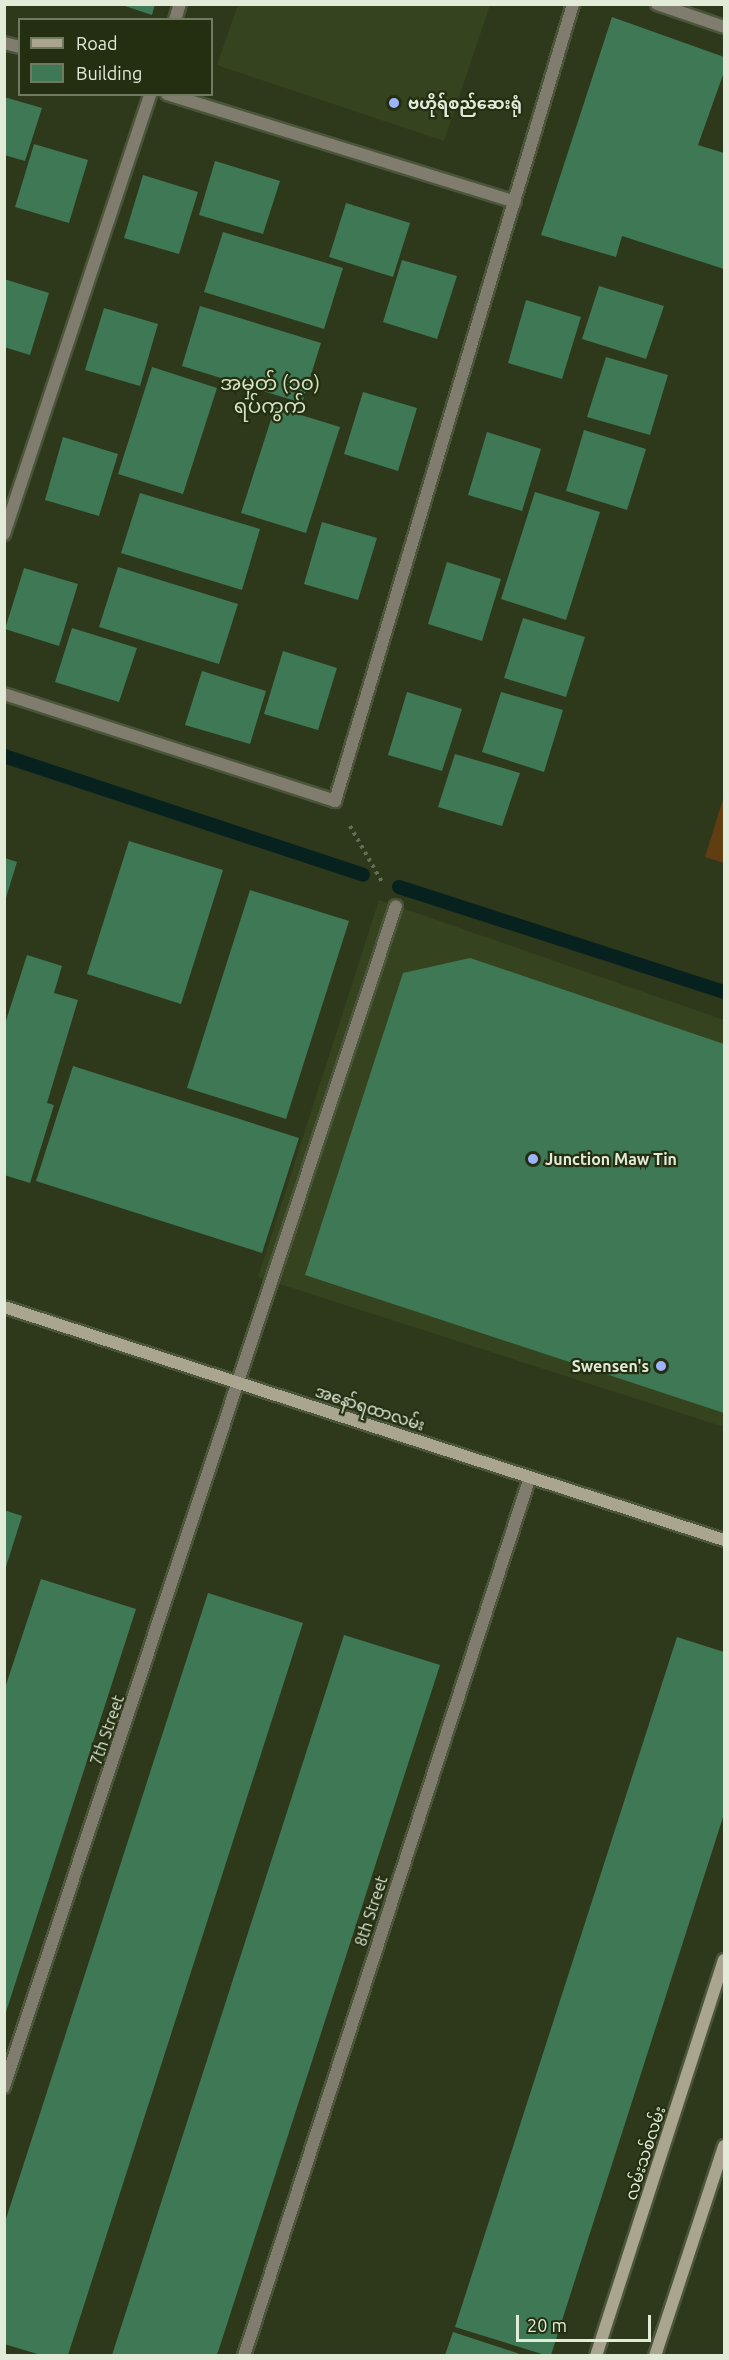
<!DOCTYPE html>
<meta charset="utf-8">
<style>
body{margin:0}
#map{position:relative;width:729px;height:2360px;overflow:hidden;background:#2e391c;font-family:Ubuntu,"Noto Sans Myanmar",sans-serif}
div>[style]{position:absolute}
.built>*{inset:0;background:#36431f}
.green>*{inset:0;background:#603e12}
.stream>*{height:14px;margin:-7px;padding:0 7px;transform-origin:7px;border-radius:7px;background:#07221e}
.building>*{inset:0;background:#3f7855}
.path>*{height:4px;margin-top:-2px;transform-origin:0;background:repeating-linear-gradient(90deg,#656f55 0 3px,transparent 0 7.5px)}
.roads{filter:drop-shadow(2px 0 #4b553a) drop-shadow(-2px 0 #4b553a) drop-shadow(0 2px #4b553a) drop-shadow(0 -2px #4b553a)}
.minor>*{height:12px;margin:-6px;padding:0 6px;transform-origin:6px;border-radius:6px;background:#807d6e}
.secondary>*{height:12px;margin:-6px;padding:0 6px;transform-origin:6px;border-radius:6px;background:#aaa58e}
.dots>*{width:16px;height:16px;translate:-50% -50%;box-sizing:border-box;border:3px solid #242f12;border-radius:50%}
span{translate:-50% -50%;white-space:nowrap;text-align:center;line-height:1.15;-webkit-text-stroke:4.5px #242f12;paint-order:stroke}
.poi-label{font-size:16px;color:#e2ead8;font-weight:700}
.left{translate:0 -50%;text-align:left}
.right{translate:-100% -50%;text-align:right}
.street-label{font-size:16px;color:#e2ead8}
.quarter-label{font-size:20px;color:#d3e2bf}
.frame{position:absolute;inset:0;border:6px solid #e2ead8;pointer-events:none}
.legend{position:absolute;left:18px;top:18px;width:195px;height:78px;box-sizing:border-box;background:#242f12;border:2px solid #707a61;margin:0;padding:8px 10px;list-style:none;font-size:18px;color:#e2ead8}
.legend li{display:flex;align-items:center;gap:12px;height:30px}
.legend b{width:30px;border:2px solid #707a61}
.scale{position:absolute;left:516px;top:2315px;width:135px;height:27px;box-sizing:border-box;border:3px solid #e2ead8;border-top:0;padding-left:8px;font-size:18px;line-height:21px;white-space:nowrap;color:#e2ead8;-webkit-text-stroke:4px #242f12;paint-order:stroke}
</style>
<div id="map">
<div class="built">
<i style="clip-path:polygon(238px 5px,238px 4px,490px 5px,444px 141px,217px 65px)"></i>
<i style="clip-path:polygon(379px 900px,724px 1020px,724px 1427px,258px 1277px)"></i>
</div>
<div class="green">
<i style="clip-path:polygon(724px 796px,724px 863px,705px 857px)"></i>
</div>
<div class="stream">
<i style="left:4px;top:756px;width:378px;rotate:18.3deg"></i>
<i style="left:399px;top:887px;width:342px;rotate:17.9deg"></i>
</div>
<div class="building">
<i style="clip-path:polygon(119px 4px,155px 4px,152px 15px)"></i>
<i style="clip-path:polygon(612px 17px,724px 57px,724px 72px,698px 145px,724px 153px,724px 269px,622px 236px,616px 257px,541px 235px)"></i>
<i style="clip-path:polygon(4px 97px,42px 108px,25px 161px,4px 155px)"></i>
<i style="clip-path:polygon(34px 144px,88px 160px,69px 223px,15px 207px)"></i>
<i style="clip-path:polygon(215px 161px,280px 181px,263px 234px,199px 215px)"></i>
<i style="clip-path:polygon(143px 175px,198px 192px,179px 254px,124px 238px)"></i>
<i style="clip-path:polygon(346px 203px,410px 223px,393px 277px,329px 257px)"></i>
<i style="clip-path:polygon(223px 232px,343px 268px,324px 329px,204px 292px)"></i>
<i style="clip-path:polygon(402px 260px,457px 276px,437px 339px,383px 322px)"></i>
<i style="clip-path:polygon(4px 279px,49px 293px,30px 355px,4px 347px)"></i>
<i style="clip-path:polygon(599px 286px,664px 306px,646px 359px,582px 339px)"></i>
<i style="clip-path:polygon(526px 300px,581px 317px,562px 379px,508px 363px)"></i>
<i style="clip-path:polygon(200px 306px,321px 343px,302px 403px,182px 366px)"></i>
<i style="clip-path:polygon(104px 308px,158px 324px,140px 386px,85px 370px)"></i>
<i style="clip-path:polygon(606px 357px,668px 375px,650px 435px,587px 417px)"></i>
<i style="clip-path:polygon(152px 367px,217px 388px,183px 494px,118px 474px)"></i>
<i style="clip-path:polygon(363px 392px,417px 408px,398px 471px,344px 454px)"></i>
<i style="clip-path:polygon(275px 407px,340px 427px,306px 533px,241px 513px)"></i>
<i style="clip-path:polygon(584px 430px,646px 449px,627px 510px,566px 491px)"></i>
<i style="clip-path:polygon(487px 432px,541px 449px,522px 511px,468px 495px)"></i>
<i style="clip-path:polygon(63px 437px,118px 454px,99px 516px,45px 500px)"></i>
<i style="clip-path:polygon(535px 492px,600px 512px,566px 620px,501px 599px)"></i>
<i style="clip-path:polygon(140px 493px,260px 529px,242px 590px,121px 553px)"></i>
<i style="clip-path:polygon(322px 522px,377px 538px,358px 600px,304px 584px)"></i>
<i style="clip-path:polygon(447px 562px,501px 579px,482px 641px,428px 624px)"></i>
<i style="clip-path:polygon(118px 567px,238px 604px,219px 664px,99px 627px)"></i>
<i style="clip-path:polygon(24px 568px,78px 584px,59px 646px,5px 629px)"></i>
<i style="clip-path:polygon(523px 618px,585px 637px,566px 697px,504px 678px)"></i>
<i style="clip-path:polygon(72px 628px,137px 648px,119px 702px,55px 682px)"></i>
<i style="clip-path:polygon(283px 651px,337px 668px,318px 730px,264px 714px)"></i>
<i style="clip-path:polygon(202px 671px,266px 691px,250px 744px,185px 725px)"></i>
<i style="clip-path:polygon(407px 692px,462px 709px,442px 771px,388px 755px)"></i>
<i style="clip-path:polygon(501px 692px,563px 710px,544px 772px,482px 752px)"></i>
<i style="clip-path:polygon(455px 754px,520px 773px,502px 826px,438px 807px)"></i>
<i style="clip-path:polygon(129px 841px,223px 870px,181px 1004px,87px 974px)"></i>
<i style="clip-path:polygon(5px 858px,17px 862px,5px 901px)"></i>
<i style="clip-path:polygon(250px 890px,349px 921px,286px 1119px,187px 1088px)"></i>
<i style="clip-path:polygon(27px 955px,62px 966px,54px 993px,78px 1000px,47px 1103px,54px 1105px,30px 1183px,4px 1175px,4px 1027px)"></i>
<i style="clip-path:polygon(470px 958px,724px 1044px,724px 1413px,305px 1275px,403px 973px)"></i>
<i style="clip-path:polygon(73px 1066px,299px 1138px,262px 1253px,36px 1181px)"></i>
<i style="clip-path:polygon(4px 1510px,22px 1516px,5px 1570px,4px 1570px)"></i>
<i style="clip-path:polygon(41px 1579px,136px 1609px,5px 2015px,4px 1691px)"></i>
<i style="clip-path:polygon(208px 1593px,303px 1623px,68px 2355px,41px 2355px,4px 2344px,4px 2225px)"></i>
<i style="clip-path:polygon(344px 1635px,440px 1665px,217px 2355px,112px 2355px)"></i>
<i style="clip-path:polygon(677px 1637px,724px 1652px,724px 1814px,551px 2355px,545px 2355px,455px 2327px)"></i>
<i style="clip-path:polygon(453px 2332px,523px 2355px,445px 2355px)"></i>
</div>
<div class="path">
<i style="left:350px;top:826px;width:64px;rotate:60.3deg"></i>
</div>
<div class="roads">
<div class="minor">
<i style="left:657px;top:4px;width:71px;rotate:18.9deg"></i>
<i style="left:175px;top:20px;width:17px;rotate:-73deg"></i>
<i style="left:4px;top:43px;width:16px;rotate:14deg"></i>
<i style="left:167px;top:94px;width:364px;rotate:17.2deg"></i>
<i style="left:4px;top:534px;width:464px;rotate:-71.6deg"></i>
<i style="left:4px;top:694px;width:348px;rotate:17.9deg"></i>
<i style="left:335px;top:801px;width:832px;rotate:-73.37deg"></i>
<i style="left:4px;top:2087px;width:1244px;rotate:-71.64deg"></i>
<i style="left:244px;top:2356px;width:924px;rotate:-71.98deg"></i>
</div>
<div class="secondary">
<i style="left:4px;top:1307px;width:757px;rotate:17.93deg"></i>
<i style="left:596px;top:2356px;width:416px;rotate:-72.1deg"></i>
<i style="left:655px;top:2356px;width:221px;rotate:-71.8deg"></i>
</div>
</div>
<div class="dots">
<i style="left:394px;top:103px;background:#9eb3fd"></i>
<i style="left:533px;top:1159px;background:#9eb3fd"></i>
<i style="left:661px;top:1366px;background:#9eb3fd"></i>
</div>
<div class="poi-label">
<span class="left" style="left:408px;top:103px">ဗဟိုရ်စည်ဆေးရုံ</span>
<span class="left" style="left:545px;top:1159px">Junction Maw Tin</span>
<span class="right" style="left:649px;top:1366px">Swensen's</span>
</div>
<div class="street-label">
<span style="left:370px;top:1408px;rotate:18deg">အနော်ရထာလမ်း</span>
<span style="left:107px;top:1730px;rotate:-71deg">7th Street</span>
<span style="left:371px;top:1911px;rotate:-72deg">8th Street</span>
<span style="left:645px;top:2153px;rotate:-72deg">လမ်းသစ်လမ်း</span>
</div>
<div class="quarter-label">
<span style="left:270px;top:394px">အမှတ် (၁၀)<br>ရပ်ကွက်</span>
</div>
<div class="frame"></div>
<ul class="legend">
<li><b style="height:8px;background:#aaa58e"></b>Road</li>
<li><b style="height:16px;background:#3f7855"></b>Building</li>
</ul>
<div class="scale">20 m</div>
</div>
